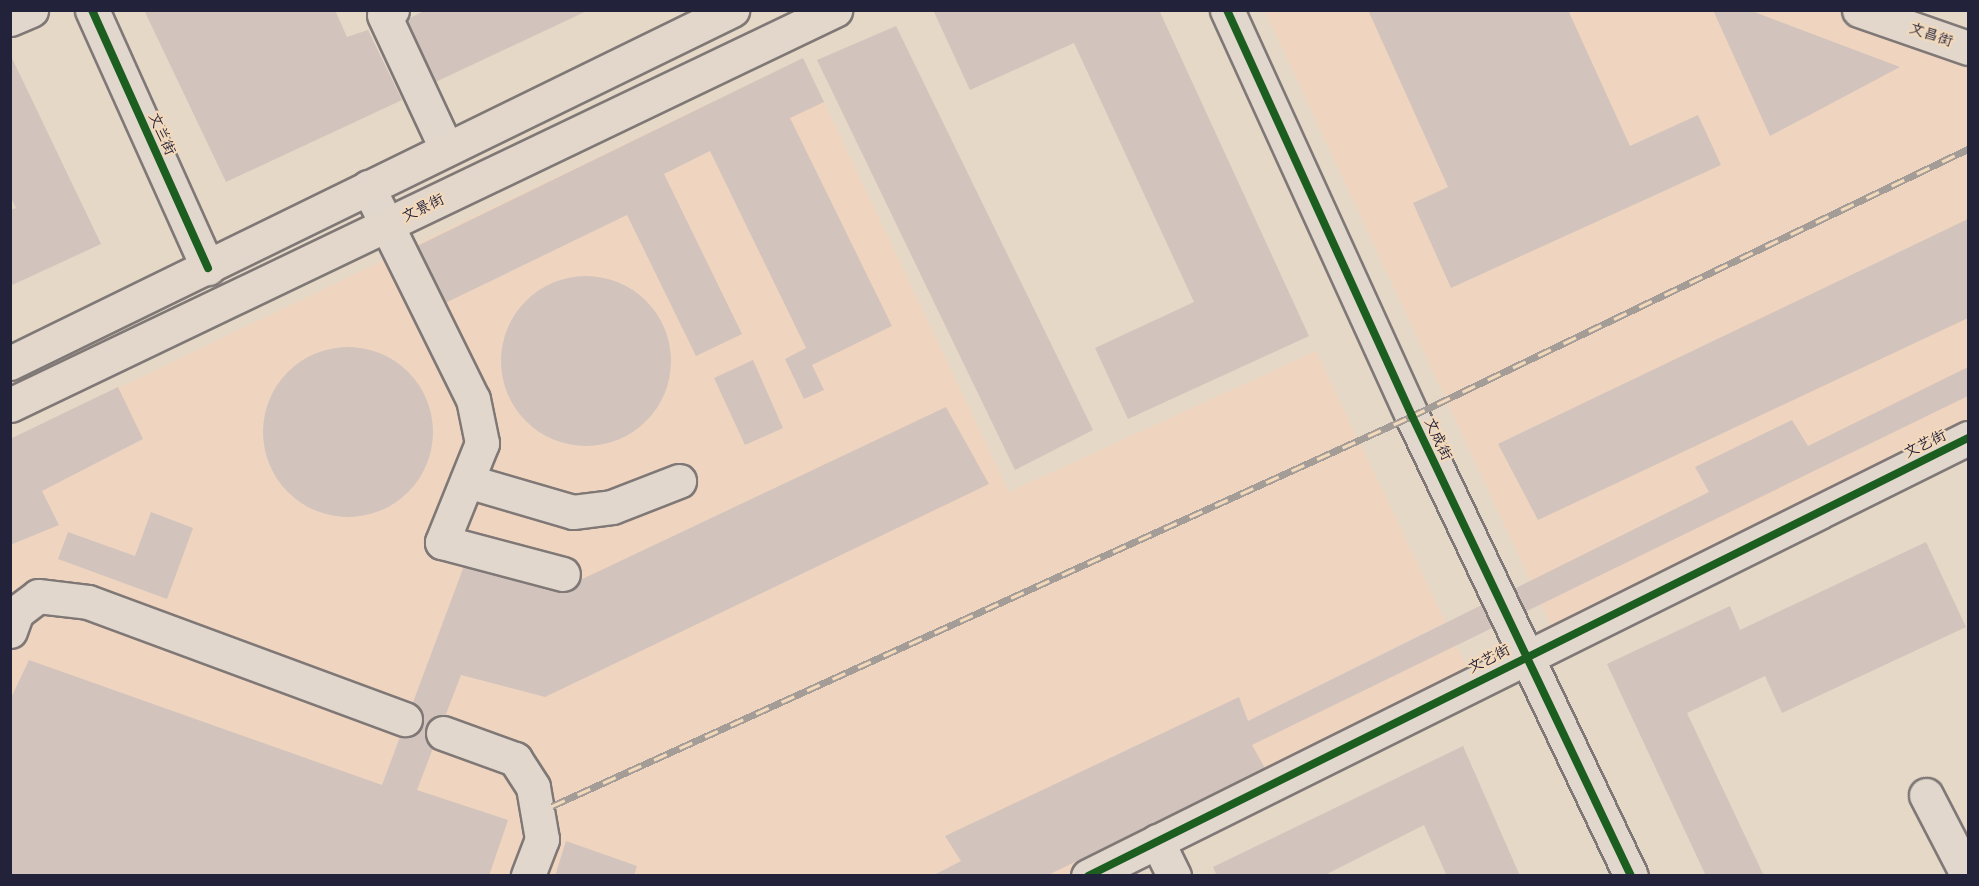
<!DOCTYPE html>
<meta charset="utf-8">
<style>
body{margin:0}
#map{position:relative;width:1979px;height:886px;overflow:hidden;background:#e6d8c7;font-family:Pangolin,"LXGW WenKai TC",sans-serif}
div>[style]{position:absolute}
.built>*{inset:0;background:#efd5bf}
.building>*{inset:0;background:#d2c3bc}
.round{border-radius:50%}
.roads{filter:drop-shadow(2px 0 #7f7876) drop-shadow(-2px 0 #7f7876) drop-shadow(0 2px #7f7876) drop-shadow(0 -2px #7f7876)}
.minor>*{height:33px;margin:-16.5px;padding:0 16.5px;transform-origin:16.5px;border-radius:16.5px;background:#e1d7cc}
.major>*{height:33px;margin:-16.5px;padding:0 16.5px;transform-origin:16.5px;border-radius:16.5px;background:#e2d7ca}
.highway>*{height:33px;margin:-16.5px;padding:0 16.5px;transform-origin:16.5px;border-radius:16.5px;background:#e2d7ca}
.rail>*{height:7px;margin-top:-3.5px;transform-origin:0;background:repeating-linear-gradient(90deg,#f3d9ba 0 14px,#a39c97 0 28px);box-sizing:border-box;border-block:2px solid #a39c97}
.cycleway>*{height:8px;margin:-4px;padding:0 4px;transform-origin:4px;border-radius:4px;background:#1b5e20}
span{translate:-50% -50%;white-space:nowrap;text-align:center;line-height:1.15;-webkit-text-stroke:4.5px #f3d9ba;paint-order:stroke}
.street-label{font-size:15px;color:#22223b}
.frame{position:absolute;inset:0;border:12px solid #22223b;pointer-events:none}
</style>
<div id="map">
<div class="built">
<i style="clip-path:polygon(1880px 10px,1968px 40px,1968px 438px,1558px 640px,1265px 11px)"></i>
<i style="clip-path:polygon(803px 58px,1009px 492px,1316px 351px,1474px 682px,1088px 875px,11px 876px,11px 440px)"></i>
</div>
<div class="building">
<i style="clip-path:polygon(144px 10px,335px 10px,347px 37px,368px 30px,402px 100px,226px 182px)"></i>
<i style="clip-path:polygon(426px 10px,589px 10px,427px 86px,400px 23px)"></i>
<i style="clip-path:polygon(1159px 10px,1309px 336px,1128px 419px,1095px 348px,1194px 302px,1074px 43px,970px 90px,934px 12px)"></i>
<i style="clip-path:polygon(1368px 10px,1568px 10px,1630px 146px,1698px 115px,1721px 165px,1451px 288px,1413px 203px,1448px 187px)"></i>
<i style="clip-path:polygon(1713px 10px,1749px 10px,1900px 67px,1770px 136px)"></i>
<i style="clip-path:polygon(896px 26px,1093px 430px,1015px 470px,817px 60px)"></i>
<i style="clip-path:polygon(10px 54px,101px 244px,10px 286px,10px 210px,16px 208px,10px 196px)"></i>
<i style="clip-path:polygon(803px 58px,824px 102px,790px 118px,892px 326px,812px 365px,824px 390px,804px 399px,785px 359px,806px 348px,710px 151px,664px 174px,742px 334px,696px 356px,627px 215px,439px 306px,411px 249px)"></i>
<i style="clip-path:polygon(1968px 219px,1968px 318px,1538px 520px,1498px 444px)"></i>
<i class="round" style="left:501px;top:276px;width:170px;height:170px"></i>
<i class="round" style="left:263px;top:347px;width:170px;height:170px"></i>
<i style="clip-path:polygon(753px 360px,783px 428px,745px 445px,714px 378px)"></i>
<i style="clip-path:polygon(1968px 367px,1968px 396px,1252px 745px,1266px 770px,1046px 876px,932px 876px,961px 861px,945px 836px,1239px 697px,1248px 721px,1709px 492px,1695px 467px,1792px 420px,1808px 446px)"></i>
<i style="clip-path:polygon(118px 387px,143px 439px,42px 491px,59px 525px,10px 545px,10px 439px)"></i>
<i style="clip-path:polygon(946px 407px,989px 484px,545px 697px,461px 675px,417px 790px,508px 820px,489px 876px,10px 876px,10px 700px,29px 660px,382px 785px,464px 566px,557px 591px)"></i>
<i style="clip-path:polygon(151px 512px,193px 528px,167px 599px,58px 559px,68px 532px,135px 556px)"></i>
<i style="clip-path:polygon(1926px 542px,1966px 627px,1782px 713px,1765px 676px,1687px 713px,1764px 876px,1706px 876px,1607px 664px,1730px 606px,1740px 630px)"></i>
<i style="clip-path:polygon(1463px 746px,1520px 876px,1447px 876px,1424px 825px,1323px 876px,1217px 876px,1213px 867px)"></i>
<i style="clip-path:polygon(566px 841px,637px 866px,634px 876px,555px 876px)"></i>
</div>
<div class="roads">
<div class="minor">
<i style="left:92px;top:10px;width:283px;rotate:65.8deg"></i>
<i style="left:392px;top:10px;width:9px;rotate:148deg"></i>
<i style="left:384px;top:15px;width:147px;rotate:65deg"></i>
<i style="left:1227px;top:10px;width:446px;rotate:65.5deg"></i>
<i style="left:1412px;top:416px;width:509px;rotate:64.54deg"></i>
<i style="left:10px;top:19px;width:23px;rotate:-23deg"></i>
<i style="left:368px;top:187px;width:237px;rotate:63.7deg"></i>
<i style="left:473px;top:399px;width:45px;rotate:78.4deg"></i>
<i style="left:482px;top:443px;width:107px;rotate:112deg"></i>
<i style="left:442px;top:542px;width:125px;rotate:14.8deg"></i>
<i style="left:467px;top:481px;width:110px;rotate:16.3deg"></i>
<i style="left:573px;top:512px;width:39px;rotate:-7deg"></i>
<i style="left:612px;top:507px;width:72px;rotate:-21.2deg"></i>
<i style="left:10px;top:631px;width:20px;rotate:-70deg"></i>
<i style="left:17px;top:612px;width:26px;rotate:-37deg"></i>
<i style="left:38px;top:596px;width:50px;rotate:6.8deg"></i>
<i style="left:88px;top:602px;width:338px;rotate:20.3deg"></i>
<i style="left:443px;top:733px;width:77px;rotate:19.9deg"></i>
<i style="left:515px;top:759px;width:33px;rotate:57deg"></i>
<i style="left:533px;top:787px;width:53px;rotate:80.2deg"></i>
<i style="left:542px;top:839px;width:40px;rotate:111deg"></i>
<i style="left:1926px;top:795px;width:91px;rotate:62.6deg"></i>
<i style="left:1157px;top:841px;width:39px;rotate:64deg"></i>
<i style="left:1088px;top:876px;width:983px;rotate:-26.46deg"></i>
</div>
<div class="major">
<i style="left:10px;top:363px;width:804px;rotate:-26.05deg"></i>
<i style="left:10px;top:405px;width:915px;rotate:-25.58deg"></i>
</div>
<div class="highway">
<i style="left:1859px;top:10px;width:115px;rotate:19.2deg"></i>
</div>
</div>
<div class="rail">
<i style="left:552px;top:806px;width:944px;rotate:-24.39deg"></i>
<i style="left:1412px;top:416px;width:617px;rotate:-25.65deg"></i>
</div>
<div class="cycleway">
<i style="left:92px;top:10px;width:283px;rotate:65.8deg"></i>
<i style="left:1227px;top:10px;width:446px;rotate:65.5deg"></i>
<i style="left:1412px;top:416px;width:509px;rotate:64.54deg"></i>
<i style="left:1088px;top:876px;width:983px;rotate:-26.46deg"></i>
</div>
<div class="street-label">
<span style="left:1931px;top:35px;rotate:19deg">文昌街</span>
<span style="left:162px;top:134px;rotate:66deg">文兰街</span>
<span style="left:423px;top:208px;rotate:-26deg">文景街</span>
<span style="left:1438px;top:439px;rotate:65deg">文成街</span>
<span style="left:1925px;top:444px;rotate:-26deg">文艺街</span>
<span style="left:1489px;top:659px;rotate:-27deg">文艺街</span>
</div>
<div class="frame"></div>
</div>
